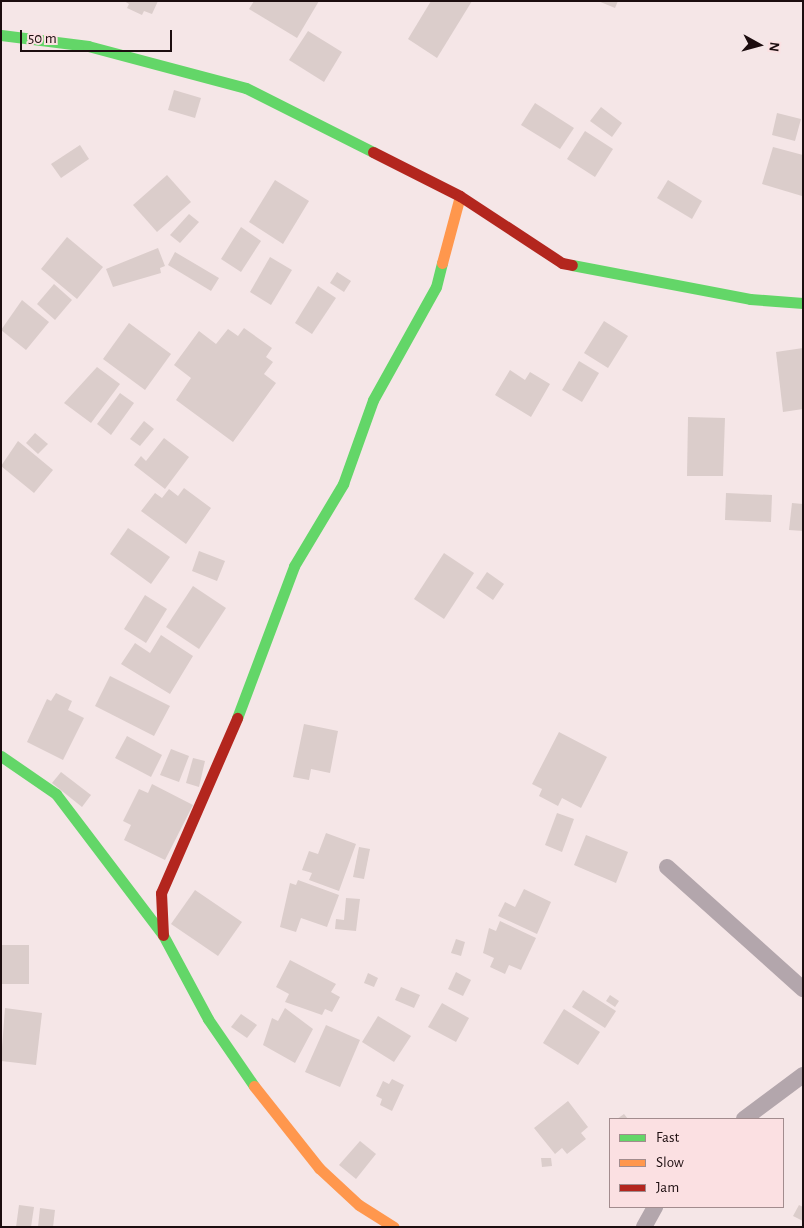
<!DOCTYPE html>
<style>
body{margin:0}
#map{position:relative;width:804px;height:1228px;overflow:hidden;background:#f5e6e7;font-family:"Alegreya Sans",sans-serif}
div>[style]{position:absolute}
.building>*{inset:0;background:#dbcdcb}
.street>*{height:16px;margin:-8px;padding:0 8px;transform-origin:8px;border-radius:8px;background:#b3a6ac}
.fast>*{height:11px;margin:-5.5px;padding:0 5.5px;transform-origin:5.5px;border-radius:5.5px;background:#63d668}
.slow>*{height:11px;margin:-5.5px;padding:0 5.5px;transform-origin:5.5px;border-radius:5.5px;background:#ff974d}
.jam>*{height:11px;margin:-5.5px;padding:0 5.5px;transform-origin:5.5px;border-radius:5.5px;background:#b3261e}
span{translate:-50% -50%;white-space:nowrap;text-align:center;line-height:1.15;-webkit-text-stroke:5px #fbe0e2;paint-order:stroke}
.frame{position:absolute;inset:0;border:2px solid #1c0d0f;pointer-events:none}
.legend{position:absolute;left:609px;top:1118px;width:175px;height:90px;box-sizing:border-box;background:#fbe0e2;border:1px solid #a28c8e;margin:0;padding:6px 9px;list-style:none;font-size:15px;color:#1c0d0f}
.legend li{display:flex;align-items:center;gap:10px;height:25px}
.legend b{width:25px;border:1px solid #a28c8e}
.north{position:absolute;left:734px;top:20px;width:50px;height:50px;-webkit-text-stroke:4px #fbe0e2;paint-order:stroke;rotate:97deg;font-size:14px;font-weight:700;line-height:20px;text-align:center;color:#1c0d0f}
.north::after{content:'';display:block;margin:auto;width:18px;height:22px;background:#1c0d0f;clip-path:polygon(50% 0,100% 100%,50% 72%,0 100%)}
.scale{position:absolute;left:20px;top:30px;width:152px;height:22px;box-sizing:border-box;border:2px solid #1c0d0f;border-top:0;padding-left:6px;font-size:15px;line-height:18px;white-space:nowrap;color:#1c0d0f;-webkit-text-stroke:4px #fbe0e2;paint-order:stroke}
</style>
<div id="map">
<div class="building">
<i style="clip-path:polygon(124px 1px,158px 1px,152px 14px,144px 11px,142px 15px,127px 8px,129px 4px)"></i>
<i style="clip-path:polygon(254px 1px,319px 1px,297px 38px,249px 9px)"></i>
<i style="clip-path:polygon(431px 1px,472px 1px,437px 58px,408px 39px)"></i>
<i style="clip-path:polygon(598px 1px,618px 1px,615px 8px)"></i>
<i style="clip-path:polygon(308px 31px,342px 52px,324px 82px,289px 60px)"></i>
<i style="clip-path:polygon(174px 90px,201px 98px,195px 118px,168px 110px)"></i>
<i style="clip-path:polygon(535px 103px,574px 128px,560px 149px,521px 125px)"></i>
<i style="clip-path:polygon(601px 107px,622px 123px,612px 137px,590px 121px)"></i>
<i style="clip-path:polygon(777px 113px,801px 119px,795px 141px,772px 135px)"></i>
<i style="clip-path:polygon(585px 131px,613px 149px,595px 177px,567px 159px)"></i>
<i style="clip-path:polygon(80px 145px,89px 159px,61px 178px,51px 164px)"></i>
<i style="clip-path:polygon(773px 147px,803px 155px,802px 196px,762px 184px)"></i>
<i style="clip-path:polygon(167px 175px,191px 202px,157px 232px,133px 205px)"></i>
<i style="clip-path:polygon(275px 180px,309px 201px,283px 244px,249px 222px)"></i>
<i style="clip-path:polygon(668px 180px,702px 201px,692px 219px,657px 198px)"></i>
<i style="clip-path:polygon(189px 214px,199px 222px,180px 243px,170px 235px)"></i>
<i style="clip-path:polygon(241px 227px,261px 241px,241px 272px,221px 259px)"></i>
<i style="clip-path:polygon(67px 237px,103px 267px,77px 299px,41px 269px)"></i>
<i style="clip-path:polygon(158px 248px,165px 266px,160px 268px,161px 273px,113px 287px,106px 269px)"></i>
<i style="clip-path:polygon(175px 252px,219px 278px,211px 291px,168px 265px)"></i>
<i style="clip-path:polygon(270px 257px,292px 270px,271px 305px,250px 292px)"></i>
<i style="clip-path:polygon(337px 272px,351px 281px,344px 292px,330px 283px)"></i>
<i style="clip-path:polygon(54px 284px,72px 300px,55px 320px,37px 304px)"></i>
<i style="clip-path:polygon(318px 286px,336px 298px,312px 334px,295px 323px)"></i>
<i style="clip-path:polygon(22px 300px,49px 322px,26px 350px,1px 330px)"></i>
<i style="clip-path:polygon(604px 321px,628px 336px,608px 368px,584px 353px)"></i>
<i style="clip-path:polygon(129px 323px,171px 354px,145px 390px,103px 359px)"></i>
<i style="clip-path:polygon(244px 328px,272px 348px,266px 357px,273px 362px,264px 374px,276px 383px,233px 442px,176px 400px,191px 378px,174px 365px,199px 331px,216px 344px,228px 329px,238px 336px)"></i>
<i style="clip-path:polygon(803px 348px,803px 409px,783px 412px,776px 352px)"></i>
<i style="clip-path:polygon(579px 361px,599px 373px,582px 402px,562px 390px)"></i>
<i style="clip-path:polygon(97px 367px,120px 384px,91px 423px,64px 403px)"></i>
<i style="clip-path:polygon(510px 370px,525px 380px,530px 372px,550px 384px,531px 417px,495px 395px)"></i>
<i style="clip-path:polygon(120px 393px,134px 403px,111px 435px,97px 424px)"></i>
<i style="clip-path:polygon(688px 417px,725px 418px,723px 476px,687px 476px)"></i>
<i style="clip-path:polygon(144px 421px,154px 429px,140px 446px,130px 439px)"></i>
<i style="clip-path:polygon(35px 433px,48px 444px,38px 454px,26px 443px)"></i>
<i style="clip-path:polygon(164px 438px,189px 457px,165px 489px,134px 465px,141px 456px,146px 461px)"></i>
<i style="clip-path:polygon(18px 441px,53px 470px,34px 493px,1px 466px)"></i>
<i style="clip-path:polygon(184px 488px,211px 508px,186px 544px,141px 511px,155px 493px,162px 498px,169px 489px,178px 496px)"></i>
<i style="clip-path:polygon(726px 493px,772px 495px,771px 522px,725px 520px)"></i>
<i style="clip-path:polygon(792px 503px,803px 504px,803px 531px,789px 530px)"></i>
<i style="clip-path:polygon(128px 528px,170px 557px,151px 584px,110px 554px)"></i>
<i style="clip-path:polygon(199px 551px,225px 561px,217px 581px,192px 571px)"></i>
<i style="clip-path:polygon(444px 553px,474px 573px,444px 619px,414px 599px)"></i>
<i style="clip-path:polygon(487px 572px,504px 584px,493px 600px,476px 588px)"></i>
<i style="clip-path:polygon(193px 586px,226px 608px,199px 649px,166px 627px)"></i>
<i style="clip-path:polygon(145px 595px,167px 609px,146px 643px,124px 629px)"></i>
<i style="clip-path:polygon(161px 635px,193px 656px,170px 694px,121px 664px,135px 643px,150px 653px)"></i>
<i style="clip-path:polygon(110px 676px,170px 706px,154px 736px,95px 706px)"></i>
<i style="clip-path:polygon(56px 693px,72px 701px,68px 710px,84px 718px,63px 760px,27px 742px,47px 699px,51px 701px)"></i>
<i style="clip-path:polygon(304px 724px,338px 731px,330px 773px,311px 769px,309px 780px,293px 777px)"></i>
<i style="clip-path:polygon(559px 732px,607px 757px,581px 808px,562px 798px,558px 806px,539px 796px,542px 789px,532px 784px)"></i>
<i style="clip-path:polygon(127px 736px,162px 755px,151px 777px,115px 758px)"></i>
<i style="clip-path:polygon(171px 749px,189px 756px,179px 782px,160px 775px)"></i>
<i style="clip-path:polygon(193px 758px,205px 761px,199px 787px,186px 783px)"></i>
<i style="clip-path:polygon(61px 772px,91px 795px,82px 807px,52px 783px)"></i>
<i style="clip-path:polygon(152px 784px,193px 805px,165px 860px,124px 840px,131px 825px,123px 821px,139px 789px,148px 793px)"></i>
<i style="clip-path:polygon(557px 813px,574px 819px,562px 852px,545px 845px)"></i>
<i style="clip-path:polygon(326px 833px,356px 844px,339px 891px,309px 880px,312px 873px,302px 870px,309px 851px,318px 854px)"></i>
<i style="clip-path:polygon(586px 835px,628px 852px,616px 883px,574px 865px)"></i>
<i style="clip-path:polygon(359px 847px,370px 849px,364px 879px,353px 877px)"></i>
<i style="clip-path:polygon(298px 880px,339px 895px,327px 927px,301px 918px,296px 932px,280px 927px,290px 883px,296px 885px)"></i>
<i style="clip-path:polygon(524px 889px,551px 902px,537px 934px,498px 916px,505px 902px,515px 907px)"></i>
<i style="clip-path:polygon(195px 890px,242px 922px,218px 956px,171px 924px)"></i>
<i style="clip-path:polygon(346px 898px,360px 899px,356px 931px,335px 929px,336px 919px,344px 920px)"></i>
<i style="clip-path:polygon(500px 921px,536px 938px,521px 970px,509px 965px,505px 974px,490px 967px,494px 958px,483px 953px,489px 928px,496px 931px)"></i>
<i style="clip-path:polygon(456px 939px,465px 942px,461px 956px,451px 953px)"></i>
<i style="clip-path:polygon(1px 945px,29px 945px,29px 984px,1px 984px)"></i>
<i style="clip-path:polygon(290px 960px,336px 984px,331px 992px,340px 997px,332px 1012px,325px 1009px,322px 1015px,285px 1002px,289px 994px,276px 987px)"></i>
<i style="clip-path:polygon(456px 972px,471px 980px,463px 996px,448px 989px)"></i>
<i style="clip-path:polygon(368px 973px,378px 978px,374px 987px,364px 983px)"></i>
<i style="clip-path:polygon(401px 987px,420px 995px,414px 1008px,395px 1000px)"></i>
<i style="clip-path:polygon(583px 990px,616px 1011px,605px 1028px,572px 1007px)"></i>
<i style="clip-path:polygon(610px 995px,619px 1001px,615px 1007px,606px 1001px)"></i>
<i style="clip-path:polygon(442px 1003px,469px 1018px,456px 1042px,428px 1027px)"></i>
<i style="clip-path:polygon(5px 1008px,42px 1013px,36px 1065px,1px 1061px)"></i>
<i style="clip-path:polygon(285px 1008px,313px 1029px,295px 1063px,263px 1045px,272px 1018px,278px 1021px)"></i>
<i style="clip-path:polygon(564px 1009px,600px 1032px,578px 1065px,543px 1043px)"></i>
<i style="clip-path:polygon(241px 1014px,257px 1025px,247px 1038px,231px 1027px)"></i>
<i style="clip-path:polygon(378px 1016px,411px 1036px,394px 1062px,362px 1042px)"></i>
<i style="clip-path:polygon(326px 1025px,360px 1040px,340px 1087px,305px 1072px)"></i>
<i style="clip-path:polygon(392px 1079px,404px 1085px,392px 1111px,380px 1105px,382px 1099px,376px 1096px,383px 1081px,389px 1084px)"></i>
<i style="clip-path:polygon(568px 1101px,588px 1127px,581px 1133px,586px 1139px,567px 1154px,562px 1148px,555px 1154px,534px 1128px)"></i>
<i style="clip-path:polygon(624px 1114px,628px 1119px,617px 1119px)"></i>
<i style="clip-path:polygon(360px 1141px,376px 1154px,356px 1179px,339px 1165px)"></i>
<i style="clip-path:polygon(541px 1158px,551px 1158px,552px 1166px,542px 1167px)"></i>
<i style="clip-path:polygon(19px 1205px,34px 1207px,31px 1227px,16px 1227px)"></i>
<i style="clip-path:polygon(799px 1205px,803px 1207px,803px 1221px,793px 1216px)"></i>
<i style="clip-path:polygon(40px 1208px,55px 1210px,53px 1227px,38px 1227px)"></i>
</div>
<div class="street">
<i style="left:667px;top:867px;width:183px;rotate:41.9deg"></i>
<i style="left:744px;top:1119px;width:74px;rotate:-36.7deg"></i>
<i style="left:644px;top:1227px;width:23px;rotate:-61deg"></i>
</div>
<div class="fast">
<i style="left:1px;top:35px;width:88px;rotate:7.2deg"></i>
<i style="left:88px;top:46px;width:163px;rotate:14.9deg"></i>
<i style="left:246px;top:88px;width:142px;rotate:26.7deg"></i>
<i style="left:572px;top:265px;width:181px;rotate:10.8deg"></i>
<i style="left:750px;top:299px;width:53px;rotate:4.3deg"></i>
<i style="left:237px;top:718px;width:162px;rotate:-69.4deg"></i>
<i style="left:294px;top:566px;width:96px;rotate:-59.1deg"></i>
<i style="left:343px;top:484px;width:89px;rotate:-70.3deg"></i>
<i style="left:373px;top:400px;width:129px;rotate:-60.9deg"></i>
<i style="left:436px;top:287px;width:25px;rotate:-76deg"></i>
<i style="left:1px;top:756px;width:67px;rotate:34.6deg"></i>
<i style="left:56px;top:794px;width:177px;rotate:52.8deg"></i>
<i style="left:163px;top:935px;width:95px;rotate:61.8deg"></i>
<i style="left:208px;top:1019px;width:81px;rotate:55.5deg"></i>
</div>
<div class="slow">
<i style="left:442px;top:263px;width:69px;rotate:-75deg"></i>
<i style="left:254px;top:1086px;width:105px;rotate:51.6deg"></i>
<i style="left:319px;top:1168px;width:54px;rotate:42.8deg"></i>
<i style="left:359px;top:1205px;width:41px;rotate:32.2deg"></i>
</div>
<div class="jam">
<i style="left:373px;top:152px;width:97px;rotate:26.8deg"></i>
<i style="left:460px;top:196px;width:122px;rotate:33.3deg"></i>
<i style="left:562px;top:263px;width:10px;rotate:11deg"></i>
<i style="left:163px;top:935px;width:42px;rotate:-92.7deg"></i>
<i style="left:161px;top:893px;width:191px;rotate:-66.5deg"></i>
</div>
<div class="frame"></div>
<ul class="legend">
<li><b style="height:6px;background:#63d668"></b>Fast</li>
<li><b style="height:6px;background:#ff974d"></b>Slow</li>
<li><b style="height:6px;background:#b3261e"></b>Jam</li>
</ul>
<div class="north">N</div>
<div class="scale">50 m</div>
</div>
